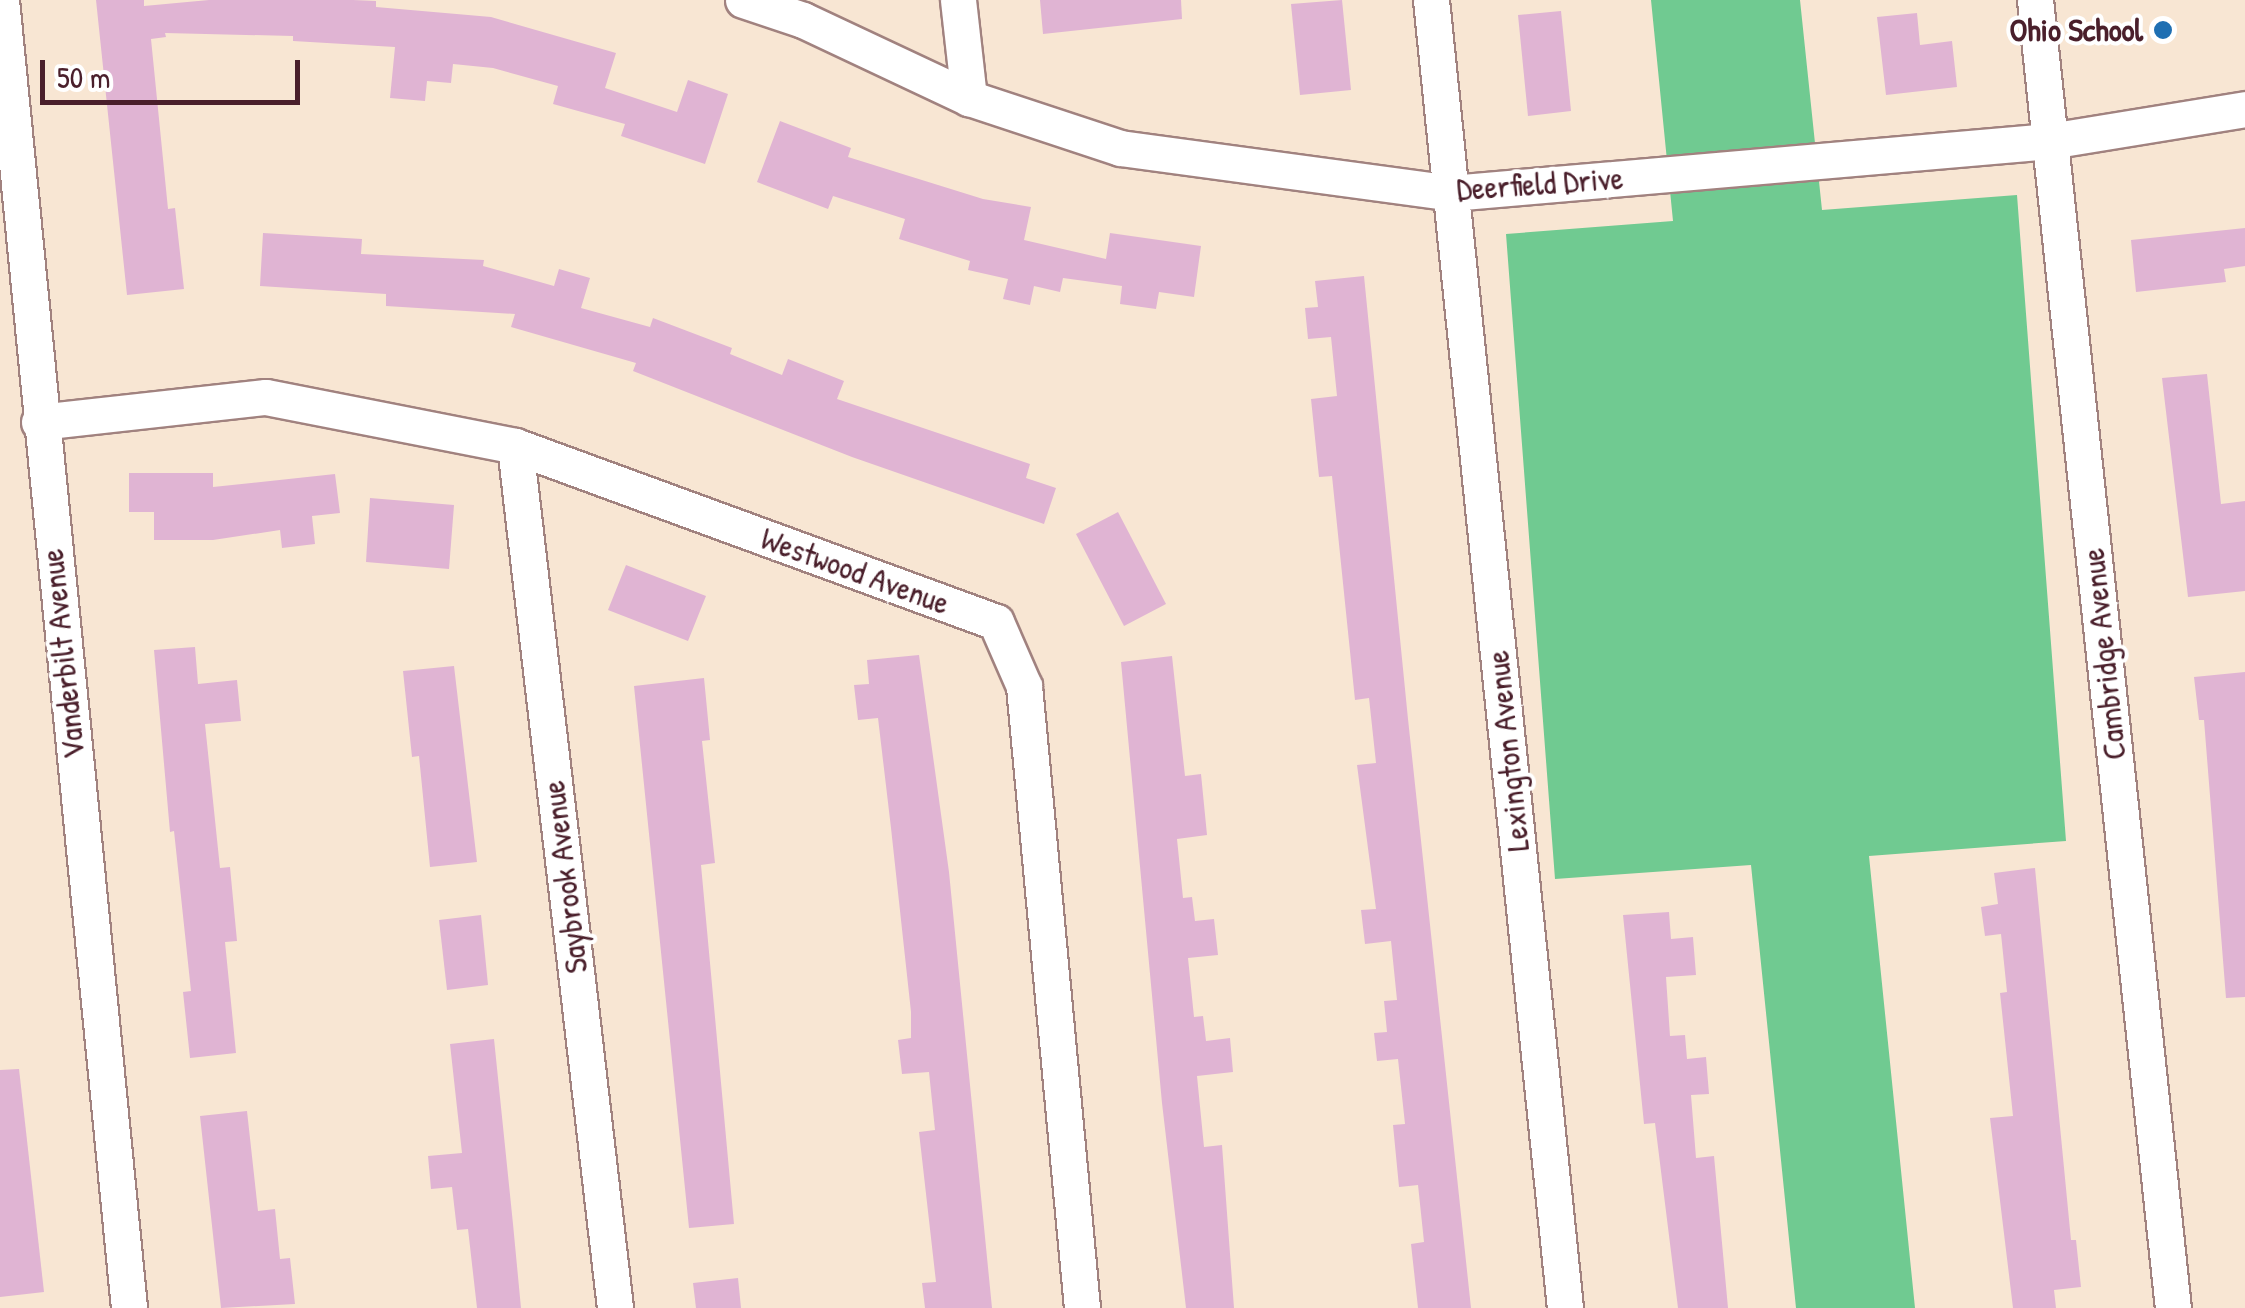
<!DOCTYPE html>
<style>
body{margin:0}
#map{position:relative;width:2245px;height:1308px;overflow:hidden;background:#f8e6d3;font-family:"Patrick Hand",sans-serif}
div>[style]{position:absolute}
.green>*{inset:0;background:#70ca91}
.building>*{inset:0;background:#e0b4d3}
.roads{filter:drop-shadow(2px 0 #a1827f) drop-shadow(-2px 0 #a1827f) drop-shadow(0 2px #a1827f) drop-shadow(0 -2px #a1827f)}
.street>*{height:35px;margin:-17.5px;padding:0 17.5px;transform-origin:17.5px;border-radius:17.5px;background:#fff}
.dots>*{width:28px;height:28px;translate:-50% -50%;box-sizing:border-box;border:5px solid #fff;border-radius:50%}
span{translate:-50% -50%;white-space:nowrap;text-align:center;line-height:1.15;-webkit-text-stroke:8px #fff;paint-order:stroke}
.poi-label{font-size:32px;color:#4a1f2b;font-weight:700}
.right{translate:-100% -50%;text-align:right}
.street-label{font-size:32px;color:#4a1f2b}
.scale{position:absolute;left:40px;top:60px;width:260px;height:45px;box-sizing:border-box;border:5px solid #4a1f2b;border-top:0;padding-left:12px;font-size:30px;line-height:35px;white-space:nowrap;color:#4a1f2b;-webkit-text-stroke:8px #fff;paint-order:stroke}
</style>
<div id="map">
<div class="green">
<i style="clip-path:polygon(1651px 0,1800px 0,1822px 210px,2017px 195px,2066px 841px,1869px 856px,1915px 1308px,1796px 1308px,1751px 865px,1555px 879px,1506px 234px,1673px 221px)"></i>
</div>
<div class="building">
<i style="clip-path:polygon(96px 0,144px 0,144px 6px,209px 0,353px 0,376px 1px,376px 7px,491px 17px,616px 53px,605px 88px,677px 112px,688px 80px,728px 94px,705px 164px,621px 136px,625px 124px,553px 104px,558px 86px,493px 68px,453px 64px,451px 83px,427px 81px,425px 101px,390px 98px,395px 47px,293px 41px,293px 36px,165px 33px,166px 37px,151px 39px,168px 209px,175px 208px,184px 289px,127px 295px)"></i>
<i style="clip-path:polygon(1040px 0,1181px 0,1182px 19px,1043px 34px)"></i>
<i style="clip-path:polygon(1342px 0,1351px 90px,1300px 95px,1291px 4px)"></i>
<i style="clip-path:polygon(1561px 11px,1571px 111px,1528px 116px,1518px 15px)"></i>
<i style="clip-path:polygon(1917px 13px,1920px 45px,1952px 41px,1957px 87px,1886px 95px,1877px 17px)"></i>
<i style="clip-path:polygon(780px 121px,851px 148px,848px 157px,983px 199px,1031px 207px,1024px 240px,1106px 259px,1110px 233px,1201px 246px,1194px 297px,1159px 292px,1156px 309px,1120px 304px,1122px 286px,1063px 278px,1060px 292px,1034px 286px,1030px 305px,1003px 299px,1008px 279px,968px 270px,970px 261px,899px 239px,905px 219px,833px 196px,828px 209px,757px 182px)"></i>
<i style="clip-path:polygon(2245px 228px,2245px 266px,2224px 269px,2226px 282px,2136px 292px,2131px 240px)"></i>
<i style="clip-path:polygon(263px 233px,362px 239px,361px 254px,484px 260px,483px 266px,554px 286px,559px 269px,590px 278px,581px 308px,650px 327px,653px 318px,732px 348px,730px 354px,782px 375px,788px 359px,844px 381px,837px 399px,1030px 464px,1026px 478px,1056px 488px,1044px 524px,852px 457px,633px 371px,636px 363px,511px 327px,515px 314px,386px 306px,386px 294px,260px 286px)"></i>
<i style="clip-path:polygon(1364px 276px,1408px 719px,1471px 1308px,1418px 1308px,1411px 1244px,1424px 1242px,1418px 1185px,1399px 1187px,1393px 1125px,1405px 1124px,1398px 1059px,1377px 1061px,1374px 1033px,1387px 1032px,1384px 1001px,1397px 1000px,1391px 941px,1365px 944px,1361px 910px,1376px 909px,1357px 765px,1376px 763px,1369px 698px,1355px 700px,1332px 476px,1319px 477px,1311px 399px,1337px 396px,1331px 337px,1308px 339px,1305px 308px,1318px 307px,1315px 281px)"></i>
<i style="clip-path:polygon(2207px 374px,2221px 504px,2245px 501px,2245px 591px,2188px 597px,2162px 378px)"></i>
<i style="clip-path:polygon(129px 473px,213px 473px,213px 487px,335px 474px,340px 513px,312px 516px,315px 544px,282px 548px,280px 530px,213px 540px,154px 540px,154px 512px,129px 512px)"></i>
<i style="clip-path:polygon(370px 498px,454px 505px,449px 569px,366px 562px)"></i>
<i style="clip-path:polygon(1118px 512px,1166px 604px,1124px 626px,1076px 534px)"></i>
<i style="clip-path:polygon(626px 565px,706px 596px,688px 641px,608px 610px)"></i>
<i style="clip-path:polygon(195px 647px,198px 684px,237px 680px,241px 721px,205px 724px,220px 868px,230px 867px,237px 941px,225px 942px,236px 1053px,190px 1058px,183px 992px,191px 991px,174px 831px,170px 832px,154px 650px)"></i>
<i style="clip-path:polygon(919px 655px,949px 872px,992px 1308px,925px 1308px,922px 1283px,936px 1282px,919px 1132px,935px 1130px,929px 1072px,902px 1074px,898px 1040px,911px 1038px,911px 1012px,891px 828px,878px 718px,858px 720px,854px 685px,869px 684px,867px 660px)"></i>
<i style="clip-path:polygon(1172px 656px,1185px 776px,1201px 774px,1207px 835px,1177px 839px,1183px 898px,1192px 897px,1195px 921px,1214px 919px,1218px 955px,1188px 958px,1194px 1017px,1203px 1016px,1206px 1041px,1230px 1038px,1233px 1072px,1197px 1076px,1204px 1147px,1222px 1145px,1234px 1308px,1186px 1308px,1162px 1103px,1121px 662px)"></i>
<i style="clip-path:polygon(454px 666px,477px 862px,430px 867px,419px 756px,412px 757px,403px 671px)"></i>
<i style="clip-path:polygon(2245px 672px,2245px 997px,2226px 998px,2204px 720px,2199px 720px,2194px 677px)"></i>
<i style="clip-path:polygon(704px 678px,710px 740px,702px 741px,715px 863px,701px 865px,734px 1224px,689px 1228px,634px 686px)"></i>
<i style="clip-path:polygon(2035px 868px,2071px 1240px,2076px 1240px,2081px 1287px,2054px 1290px,2056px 1308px,2013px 1308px,1990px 1118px,2013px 1116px,2000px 993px,2007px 992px,2001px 934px,1985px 936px,1981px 907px,1998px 904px,1994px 873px)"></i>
<i style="clip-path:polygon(1669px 912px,1671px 939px,1693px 937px,1696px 975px,1666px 977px,1670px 1036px,1685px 1035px,1687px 1059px,1706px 1057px,1709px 1094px,1691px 1095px,1696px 1158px,1714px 1156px,1728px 1308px,1678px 1308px,1655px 1123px,1644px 1124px,1623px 915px)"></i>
<i style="clip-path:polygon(481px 915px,488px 985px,447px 990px,439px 920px)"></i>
<i style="clip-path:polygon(494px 1039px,513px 1224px,521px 1308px,477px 1308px,468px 1229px,457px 1230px,452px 1187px,431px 1189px,428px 1156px,462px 1153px,450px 1044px)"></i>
<i style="clip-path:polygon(19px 1069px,44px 1292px,0 1297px,0 1070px)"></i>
<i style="clip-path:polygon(247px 1111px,258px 1211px,275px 1209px,280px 1259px,290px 1258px,295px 1304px,221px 1308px,200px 1116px)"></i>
<i style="clip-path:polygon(738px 1278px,741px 1308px,696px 1308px,693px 1283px)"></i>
</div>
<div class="roads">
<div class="street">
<i style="left:1px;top:0;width:1314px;rotate:84.41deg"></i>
<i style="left:743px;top:0;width:63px;rotate:18.4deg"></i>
<i style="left:803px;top:20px;width:183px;rotate:25.2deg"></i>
<i style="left:969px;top:98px;width:159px;rotate:18.3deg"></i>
<i style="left:1120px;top:148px;width:334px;rotate:7.7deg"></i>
<i style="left:1451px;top:193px;width:601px;rotate:-4.96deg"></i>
<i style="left:2050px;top:141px;width:198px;rotate:-9.3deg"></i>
<i style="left:958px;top:0;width:99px;rotate:83.6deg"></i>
<i style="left:1431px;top:0;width:1315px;rotate:84.15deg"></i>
<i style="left:2035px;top:0;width:1315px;rotate:83.98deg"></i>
<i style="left:39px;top:422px;width:228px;rotate:-6.3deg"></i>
<i style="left:266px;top:397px;width:254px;rotate:11.1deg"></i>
<i style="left:515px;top:446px;width:512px;rotate:20.1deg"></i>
<i style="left:996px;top:622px;width:70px;rotate:66.4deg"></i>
<i style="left:1024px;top:686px;width:625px;rotate:84.67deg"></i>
<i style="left:515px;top:446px;width:868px;rotate:83.38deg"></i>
</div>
</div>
<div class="dots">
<i style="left:2163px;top:30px;background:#1f6fb2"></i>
</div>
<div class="poi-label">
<span class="right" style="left:2143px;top:30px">Ohio School</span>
</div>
<div class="street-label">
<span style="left:1540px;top:184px;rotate:-4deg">Deerfield Drive</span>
<span style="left:855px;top:571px;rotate:20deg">Westwood Avenue</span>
<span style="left:63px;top:654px;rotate:-96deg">Vanderbilt Avenue</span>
<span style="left:2104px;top:654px;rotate:-96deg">Cambridge Avenue</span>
<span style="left:1508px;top:751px;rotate:-96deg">Lexington Avenue</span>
<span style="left:565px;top:877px;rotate:-97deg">Saybrook Avenue</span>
</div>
<div class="scale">50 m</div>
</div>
